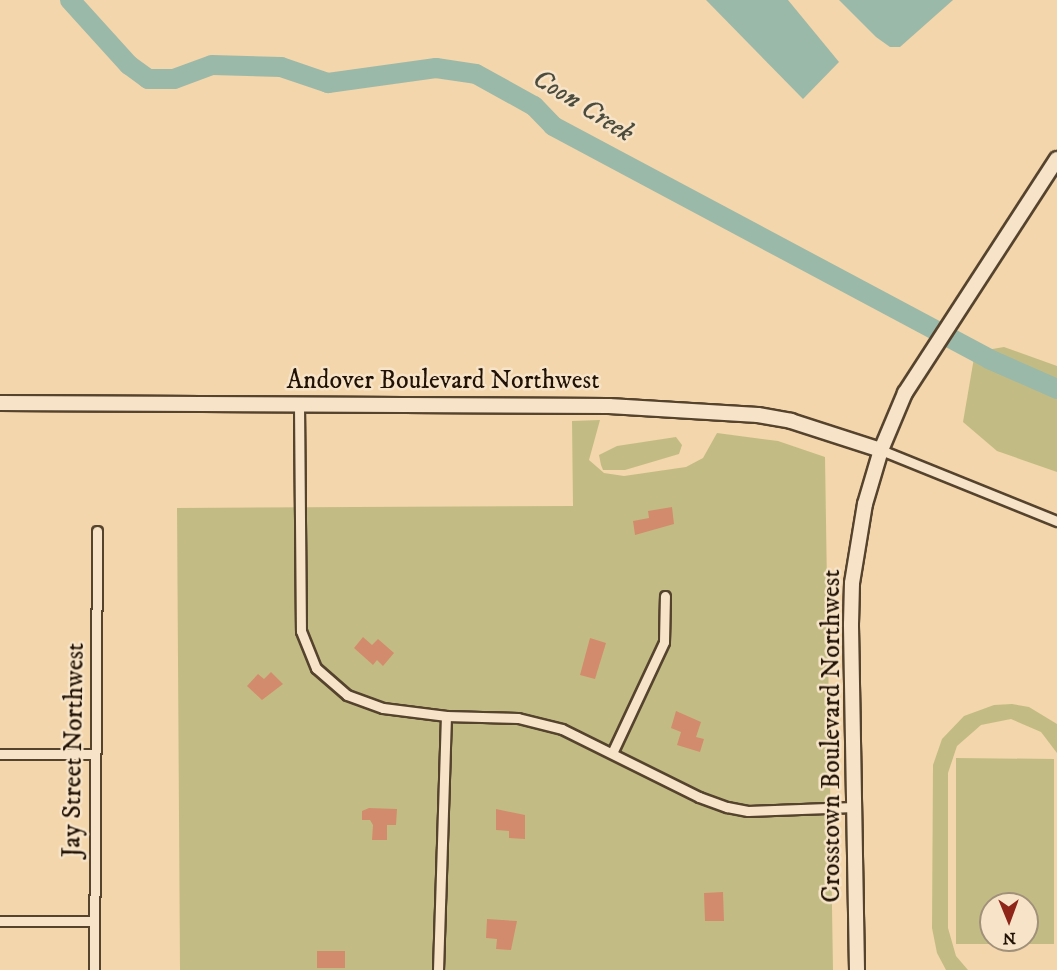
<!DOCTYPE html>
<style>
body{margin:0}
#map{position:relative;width:1057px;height:970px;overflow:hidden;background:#f3d6ab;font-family:"IM FELL DW Pica",serif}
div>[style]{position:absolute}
.green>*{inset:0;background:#c2bc84}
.water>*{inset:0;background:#9bb9a9}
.river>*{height:20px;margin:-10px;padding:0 10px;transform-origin:10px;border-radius:10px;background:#9bb9a9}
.building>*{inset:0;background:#d38b6d}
.roads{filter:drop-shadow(2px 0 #56432e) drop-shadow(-2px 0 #56432e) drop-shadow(0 2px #56432e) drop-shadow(0 -2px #56432e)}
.street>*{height:9px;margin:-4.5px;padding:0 4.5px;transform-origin:4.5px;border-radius:4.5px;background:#f7e4c8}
.secondary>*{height:14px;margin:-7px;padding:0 7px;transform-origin:7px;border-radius:7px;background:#f7e4c8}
span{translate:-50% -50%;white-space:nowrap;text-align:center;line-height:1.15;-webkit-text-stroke:5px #f7e4c8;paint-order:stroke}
.street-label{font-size:26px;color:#211205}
.water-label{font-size:27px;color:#4c4c3e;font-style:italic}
.north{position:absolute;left:979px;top:892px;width:60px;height:60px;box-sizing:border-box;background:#f7e4c8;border:2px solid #a1907a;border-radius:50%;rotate:179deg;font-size:16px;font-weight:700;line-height:24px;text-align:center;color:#211205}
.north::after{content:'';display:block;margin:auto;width:21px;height:27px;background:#8f2418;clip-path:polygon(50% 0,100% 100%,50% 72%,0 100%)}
</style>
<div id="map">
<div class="green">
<i style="clip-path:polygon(1004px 347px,1057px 366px,1057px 472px,997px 451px,963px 422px,975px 352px)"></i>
<i style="clip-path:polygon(600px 420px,589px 460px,604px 473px,624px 476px,686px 467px,703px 458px,717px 433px,778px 441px,825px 457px,833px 970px,180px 970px,177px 508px,573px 506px,572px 421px)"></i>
<i style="clip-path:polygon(676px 437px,682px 445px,679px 454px,625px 470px,603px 470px,601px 465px,599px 455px,617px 446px)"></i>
<i style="clip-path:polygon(1012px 704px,1029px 707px,1057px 724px,1057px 753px,1041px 732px,1011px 719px,981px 725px,957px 746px,948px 773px,948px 928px,956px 956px,968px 970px,946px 970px,937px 953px,932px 928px,933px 765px,942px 739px,964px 716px,994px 705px)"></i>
<i style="clip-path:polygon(evenodd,956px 758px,1054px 759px,1054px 944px,956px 944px,956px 758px,991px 904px,1027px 904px,1027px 940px,991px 940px,991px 904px)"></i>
</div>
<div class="water">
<i style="clip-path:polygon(706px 0,788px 0,839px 62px,803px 99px)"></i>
<i style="clip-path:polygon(839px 0,953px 0,900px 47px,890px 47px,876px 37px)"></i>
</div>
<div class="river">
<i style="left:70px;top:0;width:88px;rotate:47.8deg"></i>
<i style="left:129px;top:65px;width:24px;rotate:36deg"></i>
<i style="left:148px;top:79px;width:26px"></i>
<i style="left:174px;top:79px;width:40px;rotate:-20.2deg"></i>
<i style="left:212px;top:65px;width:69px;rotate:1.7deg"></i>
<i style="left:281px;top:67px;width:50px;rotate:18.8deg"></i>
<i style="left:328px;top:83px;width:109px;rotate:-7.9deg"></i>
<i style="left:436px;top:68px;width:40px;rotate:8.5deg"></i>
<i style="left:476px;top:74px;width:66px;rotate:28.9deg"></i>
<i style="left:534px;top:106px;width:28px;rotate:46deg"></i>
<i style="left:553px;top:126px;width:494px;rotate:28.1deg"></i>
<i style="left:989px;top:359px;width:74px;rotate:23.8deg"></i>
</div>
<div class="building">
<i style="clip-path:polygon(672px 507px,674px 524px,635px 535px,633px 521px,649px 518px,648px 511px)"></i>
<i style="clip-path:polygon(363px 637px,372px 645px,378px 639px,394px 653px,383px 666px,377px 660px,373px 665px,354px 648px)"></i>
<i style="clip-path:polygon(590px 638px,606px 643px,595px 679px,580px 675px)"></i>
<i style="clip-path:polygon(271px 672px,283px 684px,262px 700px,247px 686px,258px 674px,264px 679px)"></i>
<i style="clip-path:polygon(676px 711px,701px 722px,696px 737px,704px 739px,700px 752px,677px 745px,681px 732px,671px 728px)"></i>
<i style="clip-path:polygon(369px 808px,397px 809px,396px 825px,387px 825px,387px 840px,372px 840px,373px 825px,370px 820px,362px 820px,362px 811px)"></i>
<i style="clip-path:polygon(496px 809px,525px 815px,525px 839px,509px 838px,509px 831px,496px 830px)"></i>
<i style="clip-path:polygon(723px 892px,724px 921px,705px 921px,704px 893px)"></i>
<i style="clip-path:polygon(487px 919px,517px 921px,511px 950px,496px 949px,497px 939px,486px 938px)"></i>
<i style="clip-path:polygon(317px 951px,345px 951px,345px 968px,317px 968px)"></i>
</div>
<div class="roads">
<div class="street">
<i style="left:299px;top:405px;width:226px;rotate:89.5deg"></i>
<i style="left:301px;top:631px;width:40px;rotate:68deg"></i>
<i style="left:316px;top:668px;width:41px;rotate:41.1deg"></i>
<i style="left:347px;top:695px;width:38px;rotate:20deg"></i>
<i style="left:383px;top:708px;width:64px;rotate:7.2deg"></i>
<i style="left:446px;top:716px;width:72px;rotate:1.6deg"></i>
<i style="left:518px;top:718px;width:45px;rotate:14deg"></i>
<i style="left:562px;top:729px;width:153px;rotate:26.4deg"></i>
<i style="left:699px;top:797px;width:30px;rotate:20deg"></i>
<i style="left:727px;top:807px;width:21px;rotate:11deg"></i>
<i style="left:748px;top:811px;width:106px;rotate:-2.2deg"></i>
<i style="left:881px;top:450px;width:190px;rotate:22deg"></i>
<i style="left:613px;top:751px;width:120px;rotate:-64.9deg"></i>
<i style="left:664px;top:642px;width:46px;rotate:-88.8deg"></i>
<i style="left:0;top:754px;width:94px"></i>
<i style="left:0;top:921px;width:94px"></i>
<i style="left:94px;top:970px;width:439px;rotate:-89.6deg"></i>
<i style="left:438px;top:970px;width:254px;rotate:-88.2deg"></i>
</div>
<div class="secondary">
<i style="left:0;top:403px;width:609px;rotate:0.28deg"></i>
<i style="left:609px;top:406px;width:149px;rotate:3.5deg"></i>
<i style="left:758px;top:415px;width:34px;rotate:10deg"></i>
<i style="left:791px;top:421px;width:95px;rotate:17.9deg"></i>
<i style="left:857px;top:970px;width:346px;rotate:-91deg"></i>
<i style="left:851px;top:624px;width:41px;rotate:-88.6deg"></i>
<i style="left:852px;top:583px;width:80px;rotate:-80.7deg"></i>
<i style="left:865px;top:504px;width:56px;rotate:-73.5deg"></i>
<i style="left:881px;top:450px;width:62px;rotate:-67.2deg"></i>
<i style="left:905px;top:393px;width:279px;rotate:-57deg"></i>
</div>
</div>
<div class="street-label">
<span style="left:443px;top:381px">Andover Boulevard Northwest</span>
<span style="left:832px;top:736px;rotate:-90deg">Crosstown Boulevard Northwest</span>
<span style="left:74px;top:750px;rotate:-89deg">Jay Street Northwest</span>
</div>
<div class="water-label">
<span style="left:583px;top:106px;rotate:32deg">Coon Creek</span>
</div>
<div class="north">N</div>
</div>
